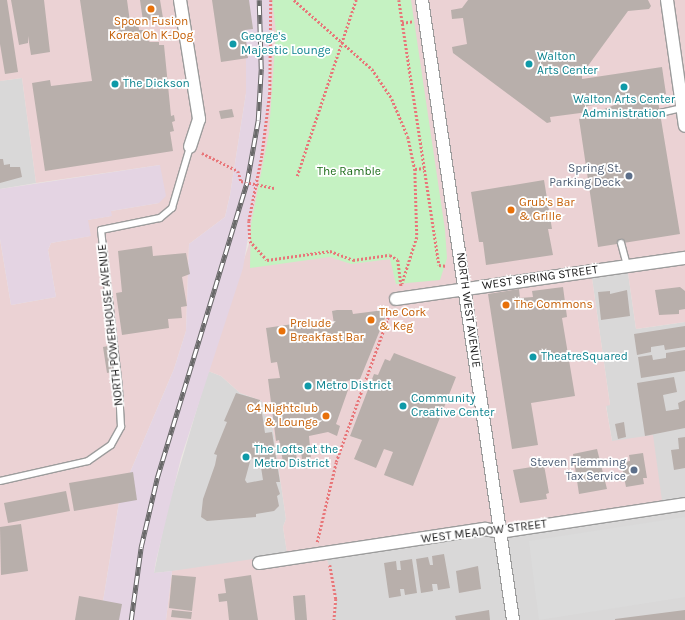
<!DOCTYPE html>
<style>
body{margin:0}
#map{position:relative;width:685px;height:620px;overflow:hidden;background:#ebe7e2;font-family:Karla,sans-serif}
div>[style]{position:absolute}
.residential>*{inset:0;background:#d9d8d8}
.commercial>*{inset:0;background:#ebd2d4}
.industrial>*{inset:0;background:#e4d4e3}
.park>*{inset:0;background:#c5f2c2}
.parking>*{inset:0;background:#dbdbdb}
.building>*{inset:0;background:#b8afab}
.path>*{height:2.5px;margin-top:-1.25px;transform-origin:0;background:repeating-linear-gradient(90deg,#e87679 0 2px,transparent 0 4px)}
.roads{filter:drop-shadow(1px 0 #9c9c9c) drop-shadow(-1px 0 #9c9c9c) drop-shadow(0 1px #9c9c9c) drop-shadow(0 -1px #9c9c9c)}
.service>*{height:6px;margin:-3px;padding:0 3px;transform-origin:3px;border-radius:3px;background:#fff}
.minor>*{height:12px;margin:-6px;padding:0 6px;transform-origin:6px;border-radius:6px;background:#fff}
.rail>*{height:4.5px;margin-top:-2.25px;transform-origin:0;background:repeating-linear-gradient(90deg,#fff 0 9px,#696969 0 18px);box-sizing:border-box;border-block:1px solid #696969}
.dots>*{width:11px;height:11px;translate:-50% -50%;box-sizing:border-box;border:2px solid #fff;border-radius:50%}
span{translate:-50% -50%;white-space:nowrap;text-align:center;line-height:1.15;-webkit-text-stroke:3.5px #fff;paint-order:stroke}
.food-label{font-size:12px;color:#c56008}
.left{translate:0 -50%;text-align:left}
.right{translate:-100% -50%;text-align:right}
.culture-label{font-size:12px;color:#0d838f}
.service-label{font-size:12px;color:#4e5e75}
.park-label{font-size:12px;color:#1b6b17}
.street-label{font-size:12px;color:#1b1b1b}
</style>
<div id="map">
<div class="residential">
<i style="clip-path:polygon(22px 78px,36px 183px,0 189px,0 81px)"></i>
<i style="clip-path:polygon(627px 266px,636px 329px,685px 322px,685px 620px,334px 620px,336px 599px,324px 554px,612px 441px,606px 405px,610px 405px,591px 271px)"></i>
<i style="clip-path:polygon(208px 371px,221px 376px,240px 393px,262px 401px,265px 416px,271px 415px,286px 519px,283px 527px,288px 559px,154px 573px,167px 510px)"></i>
</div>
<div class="commercial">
<i style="clip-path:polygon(0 0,246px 0,246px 93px,230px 195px,225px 217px,189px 244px,186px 331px,174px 369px,120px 496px,100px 620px,0 620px,0 239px,11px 305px,56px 297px,48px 250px,51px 243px,90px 236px,87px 220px,111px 216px,111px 211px,159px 203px,160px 165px,36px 183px,22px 78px,0 81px)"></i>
<i style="clip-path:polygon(271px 0,685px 0,685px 322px,636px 329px,627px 266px,591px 271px,610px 405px,606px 406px,612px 441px,653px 435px,663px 508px,325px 554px,334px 580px,334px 620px,166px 620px,172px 571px,253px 559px,259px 563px,288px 559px,283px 527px,286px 519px,271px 416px,265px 416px,262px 401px,240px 393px,221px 376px,208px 371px,250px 241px,249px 221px,262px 156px,270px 93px)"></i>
</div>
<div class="industrial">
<i style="clip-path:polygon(246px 0,271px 0,268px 116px,243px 268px,181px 458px,156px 561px,154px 573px,172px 571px,166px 620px,100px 620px,120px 496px,174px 369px,186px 331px,189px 244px,225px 217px,230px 195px,246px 93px)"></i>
<i style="clip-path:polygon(160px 165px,166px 196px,159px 203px,111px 211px,112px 216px,88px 220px,91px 236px,51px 243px,48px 250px,56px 297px,11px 305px,0 239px,0 189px)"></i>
</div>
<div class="park">
<i style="clip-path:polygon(272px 0,411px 0,445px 230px,447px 258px,440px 280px,396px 284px,390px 259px,351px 264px,330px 257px,250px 268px,251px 224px,269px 133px,276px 31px)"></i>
</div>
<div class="parking">
<i style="clip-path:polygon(685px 517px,685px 597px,539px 620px,529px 541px)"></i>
</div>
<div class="building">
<i style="clip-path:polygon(0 0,7px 0,18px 72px,5px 74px,0 44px)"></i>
<i style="clip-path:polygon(11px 0,44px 0,50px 52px,31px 55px,28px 36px,28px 43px,19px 45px)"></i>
<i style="clip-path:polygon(80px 0,127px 0,130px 22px,138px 21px,139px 30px,145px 30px,144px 37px,150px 42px,159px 42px,159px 45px,164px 45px,171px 116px,174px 115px,175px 121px,172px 122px,174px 131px,170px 132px,173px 151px,45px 171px,32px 83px,50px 80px,51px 86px,92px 81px)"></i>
<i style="clip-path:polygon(140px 0,160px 0,163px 18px,143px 21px)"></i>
<i style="clip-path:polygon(212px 0,249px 0,253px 29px,245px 30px,248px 58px,221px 62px)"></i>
<i style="clip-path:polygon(468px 0,648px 0,651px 6px,649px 9px,628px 11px,582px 74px,582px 79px,662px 67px,666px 94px,657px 95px,680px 234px,598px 247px,579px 119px,617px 104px,637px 101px,636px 99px,587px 106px,588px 112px,550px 117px,551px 122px,547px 123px,453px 53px,452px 47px,467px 44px,463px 18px,452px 19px,451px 10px,462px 8px)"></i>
<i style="clip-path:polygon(232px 109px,234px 117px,221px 119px,219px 111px)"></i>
<i style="clip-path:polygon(0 159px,3px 159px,4px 165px,10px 164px,10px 167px,20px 167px,22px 177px,0 183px)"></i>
<i style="clip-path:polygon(544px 180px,552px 229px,548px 229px,553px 255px,486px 265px,483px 242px,479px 242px,471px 192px)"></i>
<i style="clip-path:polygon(152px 246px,153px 256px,186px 253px,190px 274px,182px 277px,187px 306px,181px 307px,182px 318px,168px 319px,169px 328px,122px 335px,116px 293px,122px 292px,118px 251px)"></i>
<i style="clip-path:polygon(563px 287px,567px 317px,562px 318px,575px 396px,531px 403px,538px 445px,512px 449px,488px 294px,519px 289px,520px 298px,533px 297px,532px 291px)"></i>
<i style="clip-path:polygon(680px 287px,685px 291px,685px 309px,679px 310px,679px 314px,659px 315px,655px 290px)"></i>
<i style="clip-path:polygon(627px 290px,630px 316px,601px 320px,598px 292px,610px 291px,610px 294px)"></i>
<i style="clip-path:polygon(337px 310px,352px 310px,353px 314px,384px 310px,385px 318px,360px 379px,346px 381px,348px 390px,336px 424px,340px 426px,337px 436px,328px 432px,309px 436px,311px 458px,302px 459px,301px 452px,296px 453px,297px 460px,283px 462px,279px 440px,276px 441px,268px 379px,280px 378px,277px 362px,271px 363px,266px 328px,313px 321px,314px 327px,334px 324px,332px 311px)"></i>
<i style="clip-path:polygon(685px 326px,685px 347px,665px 350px,664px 345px,651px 347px,651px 352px,637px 355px,634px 334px)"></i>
<i style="clip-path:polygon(108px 346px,112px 372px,107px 373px,103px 347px)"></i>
<i style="clip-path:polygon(685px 350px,685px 371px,641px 378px,638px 357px,652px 355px,653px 360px,666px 358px,666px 353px)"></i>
<i style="clip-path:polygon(394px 353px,456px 377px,413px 486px,384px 475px,393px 452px,384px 449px,376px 468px,354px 459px,362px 440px,350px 436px,374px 374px,378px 375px,385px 359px,390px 361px)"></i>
<i style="clip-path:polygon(674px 377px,677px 392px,663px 395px,666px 411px,679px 409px,678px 403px,685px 400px,685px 428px,645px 436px,637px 383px)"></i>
<i style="clip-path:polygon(evenodd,236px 393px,260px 400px,265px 433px,272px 432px,280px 482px,276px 482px,280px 494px,277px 496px,279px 506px,274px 511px,256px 514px,256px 517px,207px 521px,201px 517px,203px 499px,215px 465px,217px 455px,214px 454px,227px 422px,224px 421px,236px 393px,251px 458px,260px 461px,263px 480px,247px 483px,245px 480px,251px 458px)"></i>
<i style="clip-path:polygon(624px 422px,626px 437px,618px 439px,615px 424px)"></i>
<i style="clip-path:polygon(685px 437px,685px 468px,674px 470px,671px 450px,679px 449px,678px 438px)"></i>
<i style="clip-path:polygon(597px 449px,607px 489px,579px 494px,573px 454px)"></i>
<i style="clip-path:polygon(643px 453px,647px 478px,643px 478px,644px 484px,626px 487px,621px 462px,630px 461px,629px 455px)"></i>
<i style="clip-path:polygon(544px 465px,549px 493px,546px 494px,547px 499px,520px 503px,513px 470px)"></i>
<i style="clip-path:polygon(133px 472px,137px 500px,74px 511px,69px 483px)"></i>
<i style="clip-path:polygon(66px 491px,70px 511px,8px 523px,4px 503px)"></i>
<i style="clip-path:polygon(21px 524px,28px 571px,1px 575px,0 527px)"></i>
<i style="clip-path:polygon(444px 554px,450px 588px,438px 590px,437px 584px,432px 584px,433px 591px,421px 593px,416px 559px,428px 557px,430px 565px,433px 565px,432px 556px)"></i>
<i style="clip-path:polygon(412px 559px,417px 593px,405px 595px,404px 589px,400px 589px,401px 596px,389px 598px,384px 563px,396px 561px,397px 570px,401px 570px,400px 561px)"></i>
<i style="clip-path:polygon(478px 566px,481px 589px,459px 593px,456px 571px)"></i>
<i style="clip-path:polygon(172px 575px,196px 577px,192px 611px,169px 608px)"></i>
<i style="clip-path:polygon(251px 575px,258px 620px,229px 620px,227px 601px,219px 602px,218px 594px,226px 593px,224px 579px)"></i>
<i style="clip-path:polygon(305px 595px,307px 620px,295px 620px,293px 596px)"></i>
<i style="clip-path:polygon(79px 596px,122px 604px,119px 620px,75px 620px)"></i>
<i style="clip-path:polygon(172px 610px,192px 612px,191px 619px,171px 617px)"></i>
<i style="clip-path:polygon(489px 610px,490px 620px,456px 620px,455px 616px)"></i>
<i style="clip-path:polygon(685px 610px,685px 620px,615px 620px,615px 619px)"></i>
</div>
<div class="path">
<i style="left:271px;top:0;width:93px;rotate:90.6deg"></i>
<i style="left:270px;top:93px;width:64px;rotate:97.2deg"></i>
<i style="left:262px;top:156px;width:66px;rotate:101.3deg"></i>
<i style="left:249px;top:221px;width:20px;rotate:87deg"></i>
<i style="left:250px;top:241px;width:25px;rotate:48deg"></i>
<i style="left:267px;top:260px;width:64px;rotate:-8.1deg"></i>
<i style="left:330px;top:251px;width:25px;rotate:21deg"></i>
<i style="left:353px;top:260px;width:37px;rotate:-8deg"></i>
<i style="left:390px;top:255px;width:9px;rotate:32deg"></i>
<i style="left:398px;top:260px;width:26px;rotate:83deg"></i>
<i style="left:294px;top:0;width:104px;rotate:41.5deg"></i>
<i style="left:372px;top:69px;width:36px;rotate:56deg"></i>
<i style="left:392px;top:99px;width:41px;rotate:67.2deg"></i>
<i style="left:408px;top:137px;width:33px;rotate:78deg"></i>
<i style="left:415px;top:169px;width:68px;rotate:88.3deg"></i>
<i style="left:417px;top:237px;width:49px;rotate:107.7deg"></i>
<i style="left:399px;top:0;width:268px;rotate:81.4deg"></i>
<i style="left:439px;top:265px;width:8px;rotate:7deg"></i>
<i style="left:402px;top:23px;width:12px;rotate:-9deg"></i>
<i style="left:202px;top:153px;width:40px;rotate:26.6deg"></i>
<i style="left:238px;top:171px;width:10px;rotate:73deg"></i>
<i style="left:241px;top:181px;width:34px;rotate:12deg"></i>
<i style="left:415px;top:169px;width:9px;rotate:-6deg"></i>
<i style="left:297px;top:176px;width:186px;rotate:-71.5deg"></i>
<i style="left:317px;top:542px;width:82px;rotate:-76.6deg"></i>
<i style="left:336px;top:462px;width:163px;rotate:-70.2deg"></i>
<i style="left:330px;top:565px;width:35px;rotate:80deg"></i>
<i style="left:336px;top:599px;width:21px;rotate:95deg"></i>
</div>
<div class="roads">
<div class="service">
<i style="left:660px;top:113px;width:23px;rotate:-13deg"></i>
<i style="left:621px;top:243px;width:24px;rotate:75deg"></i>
<i style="left:0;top:481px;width:90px;rotate:-12.8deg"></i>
<i style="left:88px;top:461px;width:28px;rotate:-35deg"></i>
<i style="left:111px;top:445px;width:21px;rotate:-61deg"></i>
<i style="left:121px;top:427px;width:39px;rotate:-93deg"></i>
<i style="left:119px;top:388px;width:159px;rotate:-96.5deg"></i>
<i style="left:101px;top:230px;width:60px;rotate:-11.5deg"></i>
<i style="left:160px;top:218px;width:16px;rotate:-40deg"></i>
<i style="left:172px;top:208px;width:64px;rotate:-73.6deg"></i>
</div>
<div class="minor">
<i style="left:180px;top:0;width:121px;rotate:80.9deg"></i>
<i style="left:199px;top:119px;width:29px;rotate:108deg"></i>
<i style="left:422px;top:0;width:627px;rotate:81.65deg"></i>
<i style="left:667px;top:0;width:127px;rotate:81.9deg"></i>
<i style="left:396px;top:299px;width:292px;rotate:-8.1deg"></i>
<i style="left:259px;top:563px;width:229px;rotate:-8.6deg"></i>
<i style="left:485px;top:529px;width:15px;rotate:11deg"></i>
<i style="left:500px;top:532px;width:187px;rotate:-8.6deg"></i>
</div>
</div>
<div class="rail">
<i style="left:131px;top:620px;width:74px;rotate:-82.2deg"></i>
<i style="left:141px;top:547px;width:71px;rotate:-76.9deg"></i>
<i style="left:157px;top:478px;width:309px;rotate:-73.1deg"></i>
<i style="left:247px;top:182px;width:63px;rotate:-79.9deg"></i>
<i style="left:258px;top:120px;width:51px;rotate:-86.6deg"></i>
<i style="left:261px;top:69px;width:69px;rotate:-91.7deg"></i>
</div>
<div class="dots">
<i style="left:151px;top:9px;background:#e8710a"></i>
<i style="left:233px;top:44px;background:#0f9aa8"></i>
<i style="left:529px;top:64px;background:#0f9aa8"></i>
<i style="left:115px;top:84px;background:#0f9aa8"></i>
<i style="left:624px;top:87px;background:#0f9aa8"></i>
<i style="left:629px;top:176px;background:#5c6f8a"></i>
<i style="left:511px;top:210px;background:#e8710a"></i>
<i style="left:506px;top:305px;background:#e8710a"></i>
<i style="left:371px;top:320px;background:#e8710a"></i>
<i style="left:282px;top:331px;background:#e8710a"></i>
<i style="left:533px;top:357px;background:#0f9aa8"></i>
<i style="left:308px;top:386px;background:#0f9aa8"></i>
<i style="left:403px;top:406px;background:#0f9aa8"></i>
<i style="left:326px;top:416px;background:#e8710a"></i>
<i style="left:246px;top:457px;background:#0f9aa8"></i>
<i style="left:634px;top:470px;background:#5c6f8a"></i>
</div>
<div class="food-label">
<span style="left:151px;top:29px">Spoon Fusion<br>Korea Oh K-Dog</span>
<span class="left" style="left:519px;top:210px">Grub's Bar<br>&amp; Grille</span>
<span class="left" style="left:514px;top:305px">The Commons</span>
<span class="left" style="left:379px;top:320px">The Cork<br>&amp; Keg</span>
<span class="left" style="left:290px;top:331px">Prelude<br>Breakfast Bar</span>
<span class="right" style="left:318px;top:416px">C4 Nightclub<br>&amp; Lounge</span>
</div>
<div class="culture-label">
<span class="left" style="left:241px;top:44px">George's<br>Majestic Lounge</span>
<span class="left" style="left:537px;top:64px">Walton<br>Arts Center</span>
<span class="left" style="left:123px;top:84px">The Dickson</span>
<span style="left:624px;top:107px">Walton Arts Center<br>Administration</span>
<span class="left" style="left:541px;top:357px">TheatreSquared</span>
<span class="left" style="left:316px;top:386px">Metro District</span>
<span class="left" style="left:411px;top:406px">Community<br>Creative Center</span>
<span class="left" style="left:254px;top:457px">The Lofts at the<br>Metro District</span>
</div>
<div class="service-label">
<span class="right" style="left:621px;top:176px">Spring St.<br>Parking Deck</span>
<span class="right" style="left:626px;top:470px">Steven Flemming<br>Tax Service</span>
</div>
<div class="park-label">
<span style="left:349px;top:172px">The Ramble</span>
</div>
<div class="street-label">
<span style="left:540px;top:278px;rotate:-8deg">WEST SPRING STREET</span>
<span style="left:468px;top:310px;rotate:82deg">NORTH WEST AVENUE</span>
<span style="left:111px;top:325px;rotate:-96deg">NORTH POWERHOUSE AVENUE</span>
<span style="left:484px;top:532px;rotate:-7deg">WEST MEADOW STREET</span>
</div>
</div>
